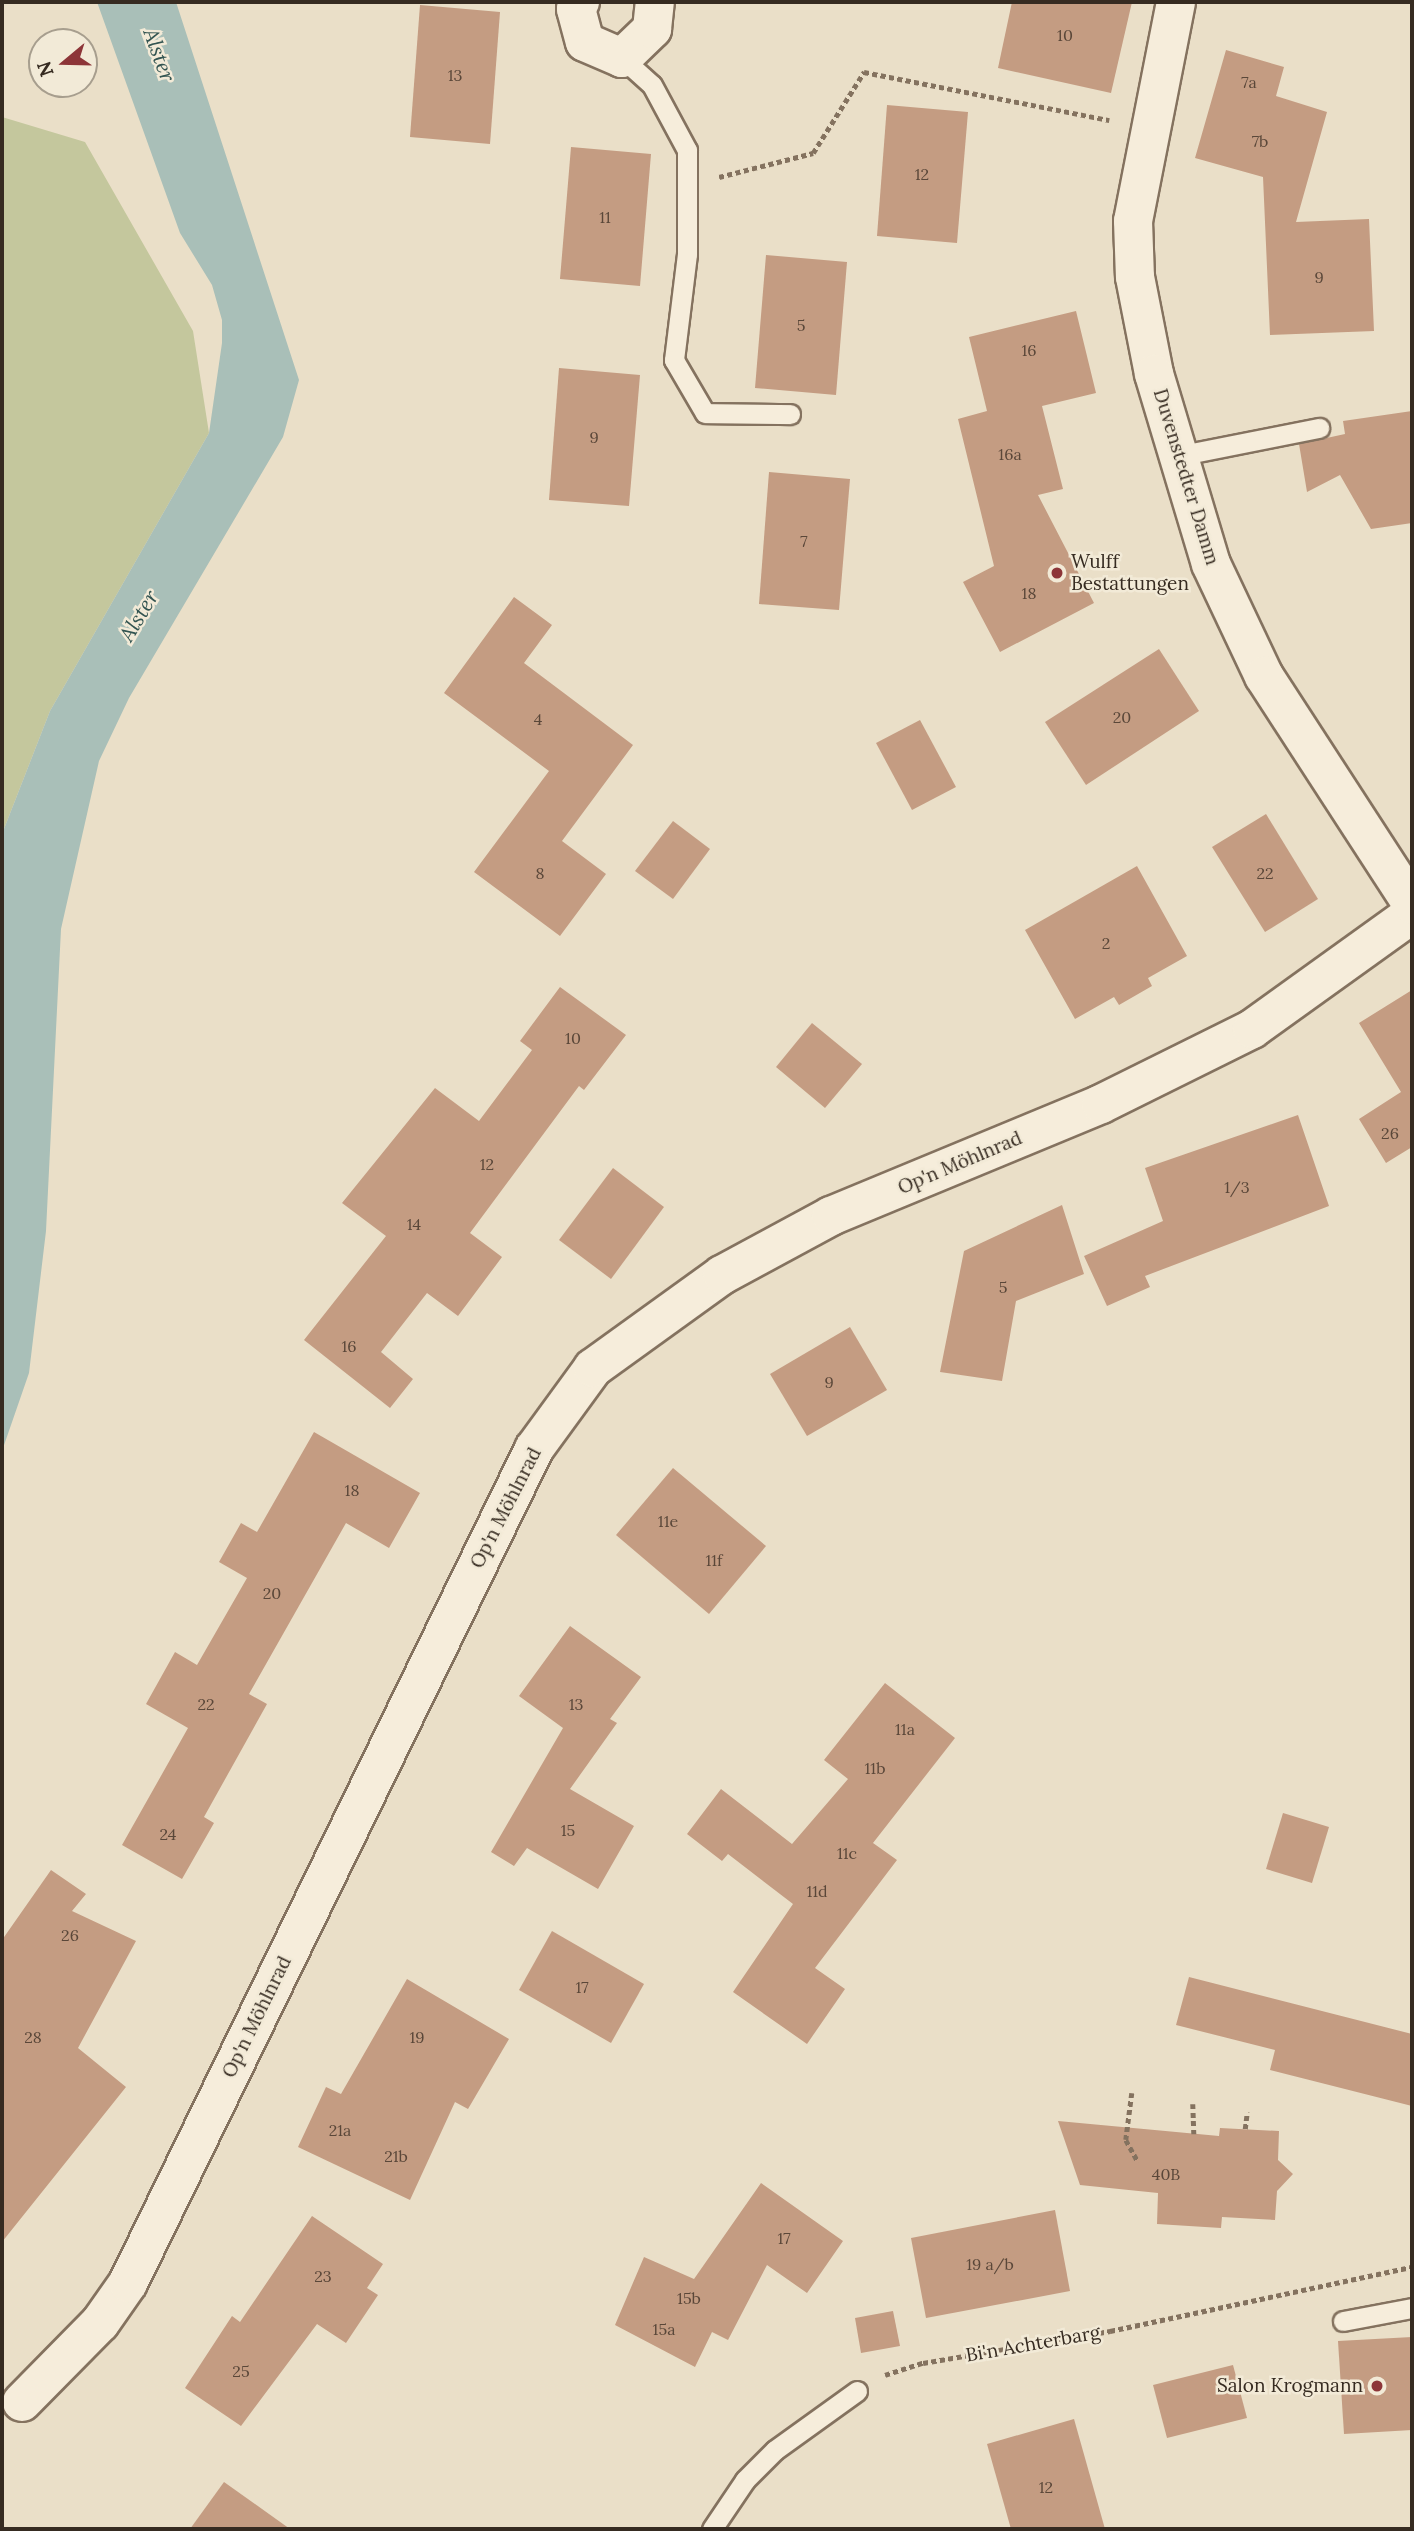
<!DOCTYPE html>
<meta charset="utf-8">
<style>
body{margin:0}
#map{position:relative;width:1414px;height:2531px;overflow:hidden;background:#eadfc8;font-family:Lora,serif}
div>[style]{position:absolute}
.green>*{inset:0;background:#c4c79d}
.water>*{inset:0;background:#a9bfb8}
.building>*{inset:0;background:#c49c82}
.path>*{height:4.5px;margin-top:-2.25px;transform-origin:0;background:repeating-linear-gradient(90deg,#84725f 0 5px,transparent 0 8.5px)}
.roads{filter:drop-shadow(2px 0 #84725f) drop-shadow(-2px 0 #84725f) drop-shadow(0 2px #84725f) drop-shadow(0 -2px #84725f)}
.service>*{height:19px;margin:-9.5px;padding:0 9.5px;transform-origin:9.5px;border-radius:9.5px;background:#f6eddb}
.minor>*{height:38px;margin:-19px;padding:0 19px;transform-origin:19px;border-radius:19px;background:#f6eddb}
.tertiary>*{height:38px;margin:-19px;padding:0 19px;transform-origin:19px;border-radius:19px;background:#f6eddb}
.dots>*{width:19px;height:19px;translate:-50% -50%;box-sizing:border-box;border:4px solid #f2ead7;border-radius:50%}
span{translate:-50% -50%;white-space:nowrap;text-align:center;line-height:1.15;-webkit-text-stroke:5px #f2ead7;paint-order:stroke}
.number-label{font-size:16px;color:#5a4739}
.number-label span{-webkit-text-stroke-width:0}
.street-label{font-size:19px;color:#362b21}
.poi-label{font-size:19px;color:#362b21}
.left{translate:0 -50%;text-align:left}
.right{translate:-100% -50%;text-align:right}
.water-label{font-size:21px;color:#325451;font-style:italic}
.frame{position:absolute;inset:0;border:4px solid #362b21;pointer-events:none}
.north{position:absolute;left:28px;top:28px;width:70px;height:70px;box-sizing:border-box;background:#f2ead7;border:2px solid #a79e8e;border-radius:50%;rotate:251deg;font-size:19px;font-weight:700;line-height:28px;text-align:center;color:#362b21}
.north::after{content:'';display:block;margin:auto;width:24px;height:32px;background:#8d3538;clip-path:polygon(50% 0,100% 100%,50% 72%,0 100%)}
</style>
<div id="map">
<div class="green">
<i style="clip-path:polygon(2px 117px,85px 142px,193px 331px,209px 433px,50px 711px,2px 834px)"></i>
</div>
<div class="water">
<i style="clip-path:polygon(97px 2px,176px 2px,299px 380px,283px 437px,129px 698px,99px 761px,61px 929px,46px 1231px,29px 1373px,2px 1451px,2px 834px,50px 711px,209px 433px,222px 343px,222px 320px,212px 285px,180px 233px)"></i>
</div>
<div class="building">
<i style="clip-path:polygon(1012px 2px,1132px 2px,1111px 93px,998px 68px)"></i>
<i style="clip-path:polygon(420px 5px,500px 12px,490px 144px,410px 137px)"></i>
<i style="clip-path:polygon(1226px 50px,1284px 67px,1276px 96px,1327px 112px,1296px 222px,1369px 219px,1374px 331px,1270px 335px,1263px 177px,1195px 158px)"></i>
<i style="clip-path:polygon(887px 105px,968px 112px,957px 243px,877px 236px)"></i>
<i style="clip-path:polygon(571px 147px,651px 154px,640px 286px,560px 279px)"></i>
<i style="clip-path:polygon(766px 255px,847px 262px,836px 395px,755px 388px)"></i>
<i style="clip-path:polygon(1076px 311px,1096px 393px,1042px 406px,1063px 489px,1038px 495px,1094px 603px,1000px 652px,963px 582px,994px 566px,958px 419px,987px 411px,969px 337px)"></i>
<i style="clip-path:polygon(559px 368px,640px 375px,629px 506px,549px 500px)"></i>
<i style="clip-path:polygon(1412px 411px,1412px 523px,1371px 529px,1340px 475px,1307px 492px,1299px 444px,1345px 434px,1343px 421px)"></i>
<i style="clip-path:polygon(769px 472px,850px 479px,839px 610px,759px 604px)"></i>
<i style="clip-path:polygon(514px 597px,552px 625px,524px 663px,633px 745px,562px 841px,606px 874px,560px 936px,474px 872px,549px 771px,444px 693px)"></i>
<i style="clip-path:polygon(1159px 649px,1199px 711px,1086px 785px,1045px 722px)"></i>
<i style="clip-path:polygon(920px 720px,956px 787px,912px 810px,876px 743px)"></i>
<i style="clip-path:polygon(1266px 814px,1318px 899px,1265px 932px,1212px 847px)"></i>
<i style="clip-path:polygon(673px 821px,710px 849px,673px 899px,635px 871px)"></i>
<i style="clip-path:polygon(1137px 866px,1187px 956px,1148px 978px,1152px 986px,1119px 1005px,1114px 997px,1075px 1019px,1025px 930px)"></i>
<i style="clip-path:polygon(560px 987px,626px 1035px,584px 1090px,579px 1086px,470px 1233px,502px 1257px,458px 1316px,427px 1293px,381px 1352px,413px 1379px,390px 1408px,304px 1340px,386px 1236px,342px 1203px,435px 1088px,479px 1121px,532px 1050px,520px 1041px)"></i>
<i style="clip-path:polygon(1412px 990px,1412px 1147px,1386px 1163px,1359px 1119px,1401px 1092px,1359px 1023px)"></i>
<i style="clip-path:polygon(812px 1023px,862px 1064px,825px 1108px,776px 1067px)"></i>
<i style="clip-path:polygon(1298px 1115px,1329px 1206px,1145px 1276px,1150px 1287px,1107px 1306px,1084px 1256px,1163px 1221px,1145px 1168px)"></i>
<i style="clip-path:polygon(613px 1168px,664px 1207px,611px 1279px,559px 1240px)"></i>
<i style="clip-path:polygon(1062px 1205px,1084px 1274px,1016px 1301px,1002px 1381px,940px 1372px,964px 1251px)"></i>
<i style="clip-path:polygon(850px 1327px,887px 1390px,807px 1436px,770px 1374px)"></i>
<i style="clip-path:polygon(314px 1432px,420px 1493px,389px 1548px,346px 1523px,249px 1694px,267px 1704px,204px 1817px,214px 1823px,182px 1879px,122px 1845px,188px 1728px,146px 1704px,175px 1652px,197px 1665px,247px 1578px,219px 1562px,241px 1523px,257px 1532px)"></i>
<i style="clip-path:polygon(673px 1468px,766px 1546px,709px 1614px,616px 1535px)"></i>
<i style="clip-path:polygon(570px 1626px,641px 1677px,610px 1719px,617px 1723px,570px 1789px,634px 1826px,598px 1889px,527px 1848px,514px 1866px,491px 1852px,563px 1728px,519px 1696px)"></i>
<i style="clip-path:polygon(885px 1683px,955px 1738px,873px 1843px,897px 1860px,815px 1968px,845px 1989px,807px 2044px,733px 1992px,793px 1904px,728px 1854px,722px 1861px,687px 1834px,721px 1789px,792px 1844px,848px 1779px,824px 1760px)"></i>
<i style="clip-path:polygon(1283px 1813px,1329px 1827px,1312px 1883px,1266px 1869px)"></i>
<i style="clip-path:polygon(51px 1870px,86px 1894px,72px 1911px,136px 1941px,78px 2048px,126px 2087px,2px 2242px,2px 1940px)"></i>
<i style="clip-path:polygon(552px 1931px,644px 1984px,611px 2043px,519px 1990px)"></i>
<i style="clip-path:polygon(1189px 1977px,1412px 2034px,1412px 2106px,1270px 2070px,1275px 2050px,1176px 2025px)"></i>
<i style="clip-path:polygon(407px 1979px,509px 2039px,468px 2109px,455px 2102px,410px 2200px,298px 2147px,326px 2087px,341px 2094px)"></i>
<i style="clip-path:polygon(1058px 2121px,1219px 2136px,1220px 2128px,1279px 2131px,1278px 2160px,1293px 2174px,1277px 2191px,1275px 2220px,1222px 2217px,1221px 2228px,1157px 2224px,1158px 2193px,1080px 2185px)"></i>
<i style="clip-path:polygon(761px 2183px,843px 2241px,807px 2293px,767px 2265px,728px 2340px,712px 2332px,695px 2367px,615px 2325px,644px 2257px,694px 2279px)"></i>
<i style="clip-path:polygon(1055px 2210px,1070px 2291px,926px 2318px,911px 2238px)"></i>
<i style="clip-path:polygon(312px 2216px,383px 2264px,367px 2288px,378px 2295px,346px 2343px,317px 2324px,241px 2426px,185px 2388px,232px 2316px,240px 2322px)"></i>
<i style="clip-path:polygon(893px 2311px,900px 2346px,861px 2353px,855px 2318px)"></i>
<i style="clip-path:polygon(1412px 2337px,1412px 2430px,1344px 2434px,1338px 2341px)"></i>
<i style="clip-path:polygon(1233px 2365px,1247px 2418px,1167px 2438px,1153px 2385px)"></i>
<i style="clip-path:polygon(1074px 2419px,1105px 2529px,1011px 2529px,987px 2444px)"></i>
<i style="clip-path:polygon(224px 2482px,290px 2529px,190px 2529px)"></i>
</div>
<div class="path">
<i style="left:719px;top:177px;width:97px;rotate:-14.3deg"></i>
<i style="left:813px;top:153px;width:96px;rotate:-57.8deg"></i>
<i style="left:864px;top:72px;width:250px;rotate:11.1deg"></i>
<i style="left:1132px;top:2093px;width:47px;rotate:97.3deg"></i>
<i style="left:1126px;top:2140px;width:25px;rotate:61deg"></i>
<i style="left:1193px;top:2104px;width:30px;rotate:88deg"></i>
<i style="left:1245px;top:2129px;width:17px;rotate:-83deg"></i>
<i style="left:885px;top:2375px;width:40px;rotate:-18deg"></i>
<i style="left:923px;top:2363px;width:190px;rotate:-9.7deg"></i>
<i style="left:1110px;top:2331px;width:309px;rotate:-12deg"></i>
</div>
<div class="roads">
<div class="service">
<i style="left:622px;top:58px;width:40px;rotate:42deg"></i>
<i style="left:652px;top:85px;width:74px;rotate:61.7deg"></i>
<i style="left:687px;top:150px;width:104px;rotate:90deg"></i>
<i style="left:687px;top:254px;width:107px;rotate:97deg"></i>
<i style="left:674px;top:360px;width:61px;rotate:59.7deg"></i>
<i style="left:705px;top:413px;width:85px;rotate:0.7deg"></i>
<i style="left:1177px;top:456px;width:145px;rotate:-11.2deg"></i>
<i style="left:1343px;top:2321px;width:70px;rotate:-10.7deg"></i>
<i style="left:712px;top:2529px;width:59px;rotate:-56deg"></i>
<i style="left:745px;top:2480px;width:42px;rotate:-45deg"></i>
<i style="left:775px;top:2450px;width:101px;rotate:-35.7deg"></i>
</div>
<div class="minor">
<i style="left:580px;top:2px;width:8px;rotate:120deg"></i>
<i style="left:576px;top:9px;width:34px;rotate:75deg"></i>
<i style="left:585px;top:42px;width:40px;rotate:23.4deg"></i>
<i style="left:622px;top:58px;width:42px;rotate:-44deg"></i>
<i style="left:652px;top:29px;width:27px;rotate:-84deg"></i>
<i style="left:22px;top:2402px;width:111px;rotate:-45.4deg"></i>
<i style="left:100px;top:2323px;width:49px;rotate:-55deg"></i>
<i style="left:128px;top:2283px;width:928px;rotate:-64.04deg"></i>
<i style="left:534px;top:1449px;width:100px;rotate:-53.9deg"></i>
<i style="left:593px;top:1368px;width:159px;rotate:-35.8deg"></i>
<i style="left:722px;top:1275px;width:124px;rotate:-28.4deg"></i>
<i style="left:831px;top:1216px;width:292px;rotate:-22.5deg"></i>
<i style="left:1101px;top:1104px;width:169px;rotate:-26.4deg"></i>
<i style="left:1252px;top:1029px;width:197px;rotate:-35.7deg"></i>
</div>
<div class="tertiary">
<i style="left:1176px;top:2px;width:223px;rotate:101.1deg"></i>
<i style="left:1133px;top:221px;width:56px;rotate:88deg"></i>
<i style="left:1135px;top:277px;width:99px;rotate:78.9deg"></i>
<i style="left:1154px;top:374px;width:198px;rotate:73.3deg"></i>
<i style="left:1211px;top:564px;width:124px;rotate:64.7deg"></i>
<i style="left:1264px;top:676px;width:272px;rotate:57deg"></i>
</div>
</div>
<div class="dots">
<i style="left:1057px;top:573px;background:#8d3538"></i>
<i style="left:1377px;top:2386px;background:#8d3538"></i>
</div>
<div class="number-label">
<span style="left:1065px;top:35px">10</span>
<span style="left:455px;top:75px">13</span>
<span style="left:1249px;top:82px">7a</span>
<span style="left:1260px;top:141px">7b</span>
<span style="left:922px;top:174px">12</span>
<span style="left:605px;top:217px">11</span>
<span style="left:1319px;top:277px">9</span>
<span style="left:801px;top:325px">5</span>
<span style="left:1029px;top:350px">16</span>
<span style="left:594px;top:437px">9</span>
<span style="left:1010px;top:454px">16a</span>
<span style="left:804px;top:541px">7</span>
<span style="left:1029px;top:593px">18</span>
<span style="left:1122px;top:717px">20</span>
<span style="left:538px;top:719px">4</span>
<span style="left:540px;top:873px">8</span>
<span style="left:1265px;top:873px">22</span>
<span style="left:1106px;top:943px">2</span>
<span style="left:573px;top:1038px">10</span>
<span style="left:1390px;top:1133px">26</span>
<span style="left:487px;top:1164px">12</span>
<span style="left:1237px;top:1187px">1/3</span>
<span style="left:414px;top:1224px">14</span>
<span style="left:1003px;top:1287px">5</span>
<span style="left:349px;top:1346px">16</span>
<span style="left:829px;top:1382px">9</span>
<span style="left:352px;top:1490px">18</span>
<span style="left:668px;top:1521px">11e</span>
<span style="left:714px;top:1560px">11f</span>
<span style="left:272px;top:1593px">20</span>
<span style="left:206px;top:1704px">22</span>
<span style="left:576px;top:1704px">13</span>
<span style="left:905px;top:1729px">11a</span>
<span style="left:875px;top:1768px">11b</span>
<span style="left:568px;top:1830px">15</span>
<span style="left:168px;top:1834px">24</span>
<span style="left:847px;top:1853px">11c</span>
<span style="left:817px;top:1891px">11d</span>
<span style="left:70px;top:1935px">26</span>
<span style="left:582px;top:1987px">17</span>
<span style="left:33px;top:2037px">28</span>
<span style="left:417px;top:2037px">19</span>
<span style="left:340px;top:2130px">21a</span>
<span style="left:396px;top:2156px">21b</span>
<span style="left:1166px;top:2174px">40B</span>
<span style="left:784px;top:2238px">17</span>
<span style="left:990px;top:2264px">19 a/b</span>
<span style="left:323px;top:2276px">23</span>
<span style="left:689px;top:2298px">15b</span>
<span style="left:664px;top:2329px">15a</span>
<span style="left:241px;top:2371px">25</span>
<span style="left:1046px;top:2487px">12</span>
</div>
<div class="street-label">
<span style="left:1186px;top:477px;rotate:73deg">Duvenstedter Damm</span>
<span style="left:960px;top:1163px;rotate:-23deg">Op'n Möhlnrad</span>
<span style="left:506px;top:1508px;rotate:-63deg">Op'n Möhlnrad</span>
<span style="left:257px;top:2017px;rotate:-64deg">Op'n Möhlnrad</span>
<span style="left:1033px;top:2344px;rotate:-10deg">Bi'n Achterbarg</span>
</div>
<div class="poi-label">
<span class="left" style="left:1071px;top:573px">Wulff<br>Bestattungen</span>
<span class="right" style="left:1363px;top:2386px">Salon Krogmann</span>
</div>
<div class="water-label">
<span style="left:159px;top:55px;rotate:70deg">Alster</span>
<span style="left:139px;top:616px;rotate:-59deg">Alster</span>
</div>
<div class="frame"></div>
<div class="north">N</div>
</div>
